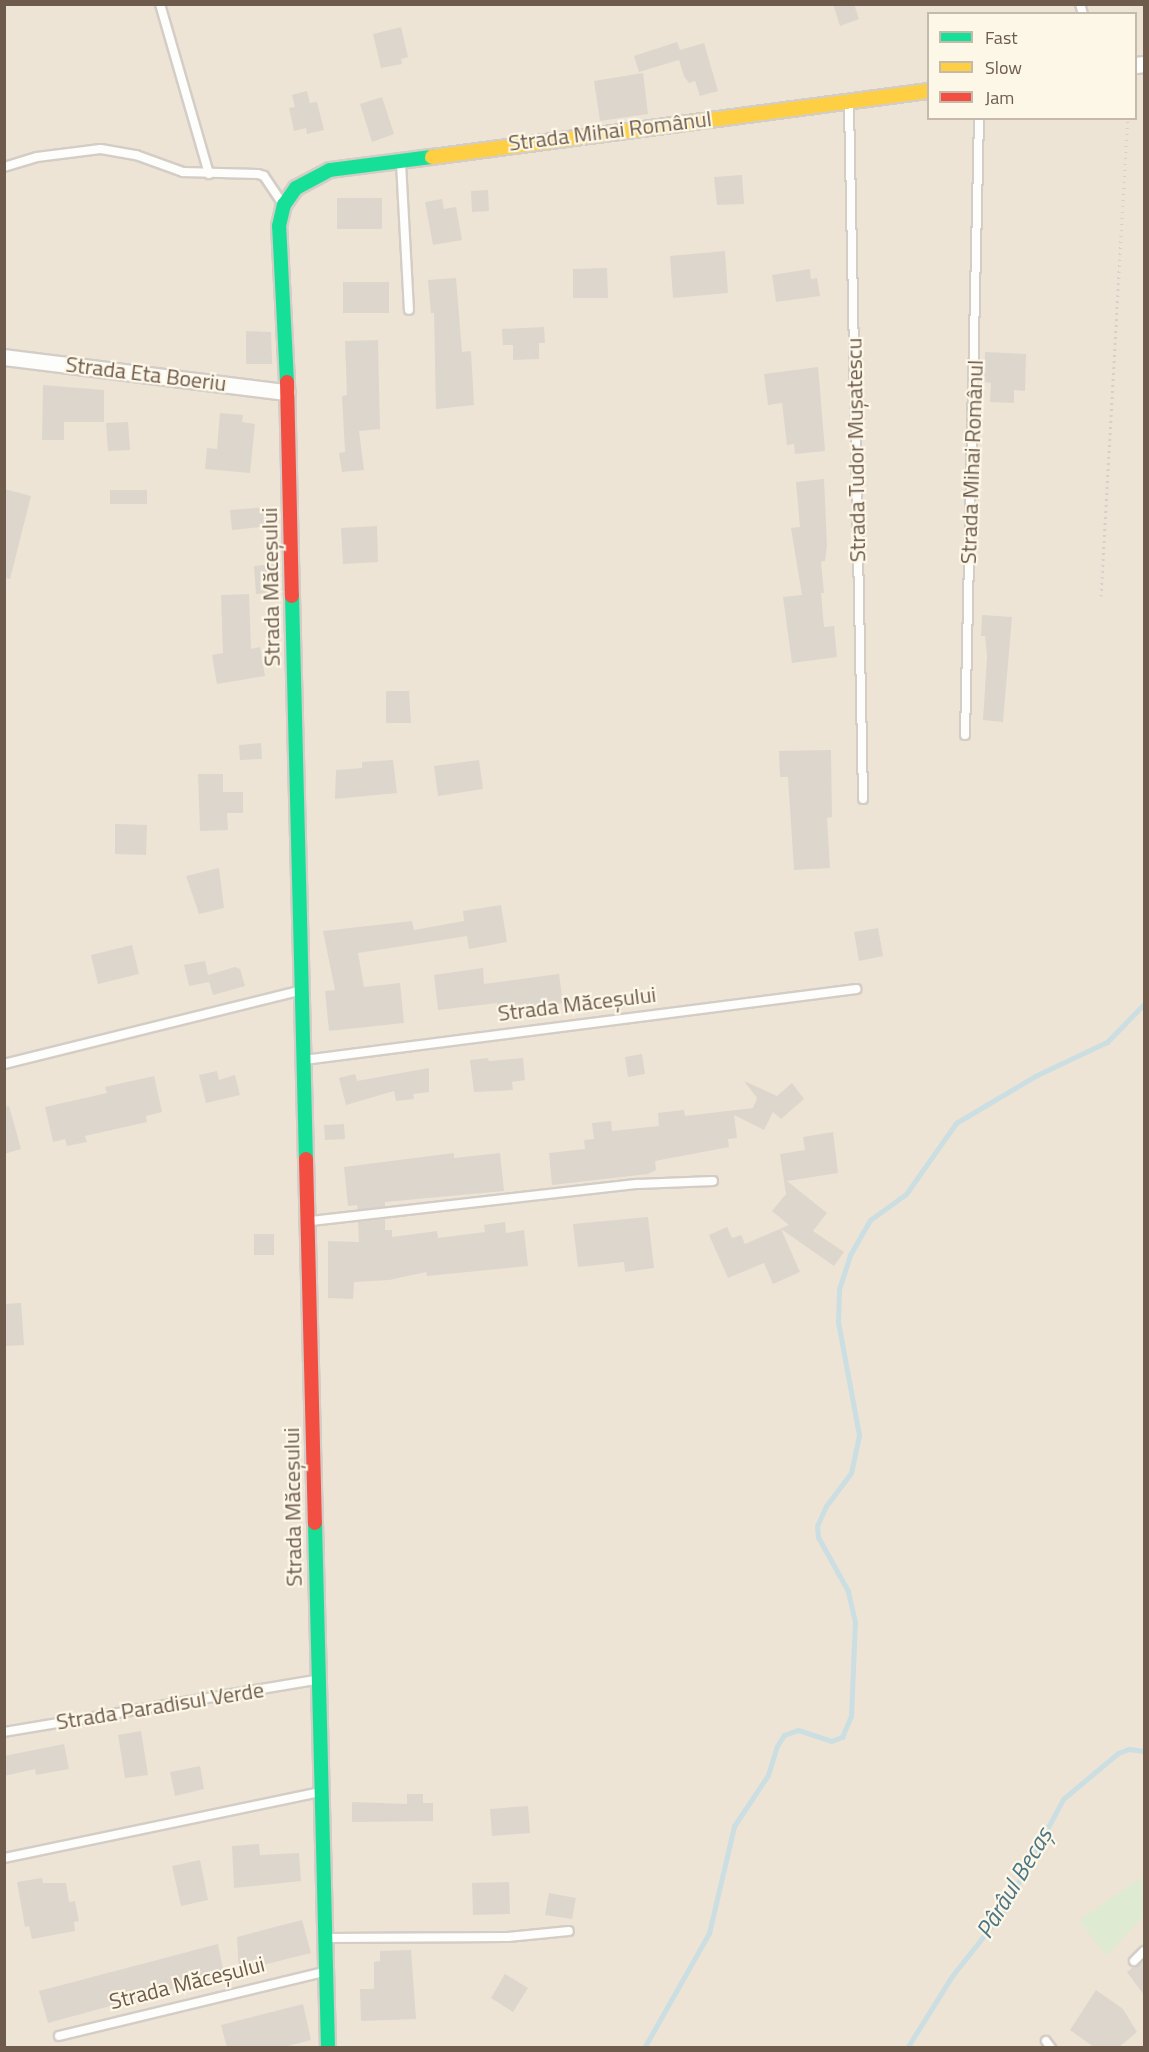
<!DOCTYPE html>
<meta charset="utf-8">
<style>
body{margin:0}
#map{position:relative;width:1149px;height:2052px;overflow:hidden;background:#f4f0e7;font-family:"Titillium Web",sans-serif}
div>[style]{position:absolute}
.residential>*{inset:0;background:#ede4d5}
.green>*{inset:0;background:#dfead3}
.stream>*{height:5px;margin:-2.5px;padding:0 2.5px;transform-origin:2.5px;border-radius:2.5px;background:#cbdee2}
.building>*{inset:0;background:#ddd6cd}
.path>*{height:3px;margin-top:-1.5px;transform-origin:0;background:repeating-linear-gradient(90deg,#d5d0c9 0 1.5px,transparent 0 6px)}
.roads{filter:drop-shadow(2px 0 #d3cdc6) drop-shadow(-2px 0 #d3cdc6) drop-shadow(0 2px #d3cdc6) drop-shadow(0 -2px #d3cdc6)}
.lane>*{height:8px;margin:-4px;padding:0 4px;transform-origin:4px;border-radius:4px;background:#fdfdfb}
.street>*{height:15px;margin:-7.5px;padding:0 7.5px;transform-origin:7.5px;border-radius:7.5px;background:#fdfdfb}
.fast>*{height:14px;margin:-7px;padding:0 7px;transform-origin:7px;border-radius:7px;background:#16e098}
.slow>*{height:14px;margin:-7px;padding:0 7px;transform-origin:7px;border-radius:7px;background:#ffcf43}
.jam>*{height:14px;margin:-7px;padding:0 7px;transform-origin:7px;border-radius:7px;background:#f24e42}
span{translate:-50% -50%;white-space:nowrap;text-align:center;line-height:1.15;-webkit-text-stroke:4.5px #fdf7e8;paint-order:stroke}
.street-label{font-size:22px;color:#6e5b4c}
.water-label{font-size:24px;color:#4c7685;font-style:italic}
.frame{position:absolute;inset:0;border:6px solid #6e5b4c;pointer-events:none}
.legend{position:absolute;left:927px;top:12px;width:210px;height:108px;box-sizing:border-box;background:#fdf7e8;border:2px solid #c4b9aa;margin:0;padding:8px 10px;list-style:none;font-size:18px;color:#6e5b4c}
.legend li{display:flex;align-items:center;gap:12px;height:30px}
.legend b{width:30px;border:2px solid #c4b9aa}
</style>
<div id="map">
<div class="residential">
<i style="clip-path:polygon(evenodd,5px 5px,1144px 5px,1144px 2047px,5px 2048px,5px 5px,928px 14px,1136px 14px,1136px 118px,928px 118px,928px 14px)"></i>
</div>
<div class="green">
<i style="clip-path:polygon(1142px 1877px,1144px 1916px,1106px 1956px,1079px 1920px)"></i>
</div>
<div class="stream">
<i style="left:644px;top:2048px;width:132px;rotate:-60.5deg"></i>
<i style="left:709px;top:1933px;width:110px;rotate:-76.8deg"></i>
<i style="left:734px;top:1826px;width:61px;rotate:-56.3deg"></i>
<i style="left:768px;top:1775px;width:30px;rotate:-73deg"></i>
<i style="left:777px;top:1746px;width:13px;rotate:-58deg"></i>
<i style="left:784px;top:1735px;width:15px;rotate:-20deg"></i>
<i style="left:798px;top:1730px;width:35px;rotate:18deg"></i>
<i style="left:831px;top:1741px;width:12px;rotate:-20deg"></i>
<i style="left:842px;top:1737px;width:23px;rotate:-67deg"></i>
<i style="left:851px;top:1716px;width:94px;rotate:-87.6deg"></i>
<i style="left:855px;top:1622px;width:32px;rotate:-103deg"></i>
<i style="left:848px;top:1591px;width:62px;rotate:-119.1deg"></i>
<i style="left:818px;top:1537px;width:11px;rotate:-95deg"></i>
<i style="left:817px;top:1526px;width:22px;rotate:-66deg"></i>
<i style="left:826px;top:1506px;width:41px;rotate:-52.9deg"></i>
<i style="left:851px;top:1473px;width:39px;rotate:-78deg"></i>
<i style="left:859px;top:1435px;width:115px;rotate:-100.5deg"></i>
<i style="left:838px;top:1322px;width:33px;rotate:-88deg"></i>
<i style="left:839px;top:1289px;width:36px;rotate:-72deg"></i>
<i style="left:850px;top:1255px;width:40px;rotate:-60.3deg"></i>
<i style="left:870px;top:1220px;width:44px;rotate:-35.8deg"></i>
<i style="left:906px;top:1194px;width:87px;rotate:-54.8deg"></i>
<i style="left:956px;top:1123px;width:92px;rotate:-30.7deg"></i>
<i style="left:1035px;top:1076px;width:80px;rotate:-25.3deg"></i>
<i style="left:1107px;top:1042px;width:53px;rotate:-45.8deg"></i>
<i style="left:907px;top:2048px;width:85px;rotate:-58deg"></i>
<i style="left:952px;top:1976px;width:80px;rotate:-51.6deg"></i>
<i style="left:1002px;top:1913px;width:129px;rotate:-61.8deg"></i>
<i style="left:1063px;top:1799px;width:72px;rotate:-39.9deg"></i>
<i style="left:1118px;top:1753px;width:12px;rotate:-20deg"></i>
<i style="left:1129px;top:1749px;width:15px;rotate:8deg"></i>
</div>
<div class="building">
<i style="clip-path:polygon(833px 4px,854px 4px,859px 19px,840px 26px)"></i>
<i style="clip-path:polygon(401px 27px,408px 57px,401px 59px,402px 64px,381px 68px,373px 34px)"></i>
<i style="clip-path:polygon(677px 42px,680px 50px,704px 43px,718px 91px,700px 96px,695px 81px,689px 83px,684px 76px,679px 60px,639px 72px,634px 56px)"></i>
<i style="clip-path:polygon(643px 73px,648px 114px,600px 121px,594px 81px)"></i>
<i style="clip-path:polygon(307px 91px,310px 103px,317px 102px,324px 130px,307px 134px,306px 128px,294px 131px,289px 108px,295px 107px,292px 95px)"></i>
<i style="clip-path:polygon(382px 97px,394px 134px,372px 142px,360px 104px)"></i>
<i style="clip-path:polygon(742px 175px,744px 204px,717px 205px,714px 177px)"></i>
<i style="clip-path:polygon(488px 190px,489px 211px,472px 212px,471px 191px)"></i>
<i style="clip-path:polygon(337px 198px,382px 198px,382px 229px,337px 229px)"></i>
<i style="clip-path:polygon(442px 199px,444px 209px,456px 207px,462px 240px,433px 245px,425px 202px)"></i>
<i style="clip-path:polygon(725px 251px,728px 293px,673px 298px,670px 256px)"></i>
<i style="clip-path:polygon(607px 268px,608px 298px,573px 298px,573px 269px)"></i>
<i style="clip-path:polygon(810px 269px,811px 279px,817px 278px,820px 296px,776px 302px,772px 275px)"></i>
<i style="clip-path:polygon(456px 278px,462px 352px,471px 351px,474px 405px,436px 409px,434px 313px,431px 313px,428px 280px)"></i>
<i style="clip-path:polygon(343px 282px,389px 282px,389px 313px,343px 313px)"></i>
<i style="clip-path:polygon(544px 327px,545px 343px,539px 343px,539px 359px,513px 360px,513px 345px,503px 345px,502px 329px)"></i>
<i style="clip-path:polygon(246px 331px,271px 332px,272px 364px,246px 364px)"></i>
<i style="clip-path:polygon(378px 340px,380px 429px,359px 431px,364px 470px,342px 472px,339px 453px,345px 452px,342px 396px,347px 395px,345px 341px)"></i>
<i style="clip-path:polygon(985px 352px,1026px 354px,1025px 391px,1014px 390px,1014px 403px,990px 402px,991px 383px,984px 382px)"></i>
<i style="clip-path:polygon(818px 367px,825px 451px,795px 454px,794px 444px,787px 445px,782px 403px,768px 405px,764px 374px)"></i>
<i style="clip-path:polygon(43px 385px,104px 390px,104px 422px,64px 422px,64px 440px,42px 440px)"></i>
<i style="clip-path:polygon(220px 413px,243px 415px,242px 422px,255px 424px,250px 473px,205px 469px,207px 448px,217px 449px)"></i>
<i style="clip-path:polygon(128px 422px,130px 450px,108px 451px,106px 423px)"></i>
<i style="clip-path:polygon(824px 479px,827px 546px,825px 561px,821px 562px,824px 593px,821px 593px,824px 627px,834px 626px,837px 657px,792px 663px,783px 597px,802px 595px,791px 528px,800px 527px,796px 482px)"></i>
<i style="clip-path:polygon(4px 489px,31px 496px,10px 579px,4px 578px)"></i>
<i style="clip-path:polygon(110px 490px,147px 490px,147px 504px,110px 504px)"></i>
<i style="clip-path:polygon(268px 507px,270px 526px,232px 530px,230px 510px)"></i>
<i style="clip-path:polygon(377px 526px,378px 562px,343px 564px,341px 528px)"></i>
<i style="clip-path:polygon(275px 564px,278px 592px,256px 594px,254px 566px)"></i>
<i style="clip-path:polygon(249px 594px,251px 649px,260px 647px,265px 676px,217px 684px,212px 655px,223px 653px,221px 595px)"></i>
<i style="clip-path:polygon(982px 615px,1012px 617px,1003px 722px,983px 720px,987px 656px,985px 636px,981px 636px)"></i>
<i style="clip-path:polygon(386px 691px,409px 691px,411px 723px,386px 723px)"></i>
<i style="clip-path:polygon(261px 743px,262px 759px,240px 760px,239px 745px)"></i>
<i style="clip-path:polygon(831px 750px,832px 817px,827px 818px,830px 868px,794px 870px,788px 777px,780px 777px,779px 751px)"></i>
<i style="clip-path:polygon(393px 760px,397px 793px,335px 799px,336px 770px,362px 768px,362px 762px)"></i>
<i style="clip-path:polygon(479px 760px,483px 789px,438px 796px,434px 766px)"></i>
<i style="clip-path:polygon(198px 774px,223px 774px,223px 792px,243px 792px,243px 813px,227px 813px,228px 830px,200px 831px)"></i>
<i style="clip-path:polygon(115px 824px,147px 825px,146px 855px,115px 854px)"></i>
<i style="clip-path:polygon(219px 868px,224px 908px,199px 914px,186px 876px)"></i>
<i style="clip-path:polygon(501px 905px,507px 942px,469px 949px,467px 936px,358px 953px,364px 987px,400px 983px,404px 1023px,329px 1031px,325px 991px,335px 990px,323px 931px,412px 921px,414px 930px,464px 921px,463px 911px)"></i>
<i style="clip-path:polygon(878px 928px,883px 956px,859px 961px,854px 932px)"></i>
<i style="clip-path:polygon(132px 945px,139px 974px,98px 984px,91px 955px)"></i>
<i style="clip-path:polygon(205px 961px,208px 975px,235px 967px,240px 969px,245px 986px,213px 995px,209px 982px,189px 986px,184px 965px)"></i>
<i style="clip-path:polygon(483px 968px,484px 984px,559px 974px,563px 1003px,498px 1012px,497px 1003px,438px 1010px,434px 975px)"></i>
<i style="clip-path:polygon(642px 1054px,645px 1074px,628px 1077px,625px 1057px)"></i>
<i style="clip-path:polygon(488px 1058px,489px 1061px,523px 1058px,525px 1080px,512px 1082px,513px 1090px,474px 1092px,470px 1060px)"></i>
<i style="clip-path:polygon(429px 1068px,429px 1092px,413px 1094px,414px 1099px,396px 1101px,394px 1091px,346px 1105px,339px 1078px,355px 1074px,357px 1081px)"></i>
<i style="clip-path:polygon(217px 1071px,219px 1080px,235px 1075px,240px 1095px,206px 1103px,199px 1075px)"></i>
<i style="clip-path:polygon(154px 1076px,162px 1112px,146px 1116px,147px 1122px,85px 1136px,87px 1142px,67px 1146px,65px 1139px,53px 1142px,45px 1107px,107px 1093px,105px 1087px)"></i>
<i style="clip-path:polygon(744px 1081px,777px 1096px,792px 1083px,804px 1099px,781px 1119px,773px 1112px,764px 1130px,734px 1115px,737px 1138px,728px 1139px,729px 1147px,655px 1161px,656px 1170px,648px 1174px,552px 1185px,549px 1153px,585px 1149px,584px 1140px,594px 1139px,592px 1123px,611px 1121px,612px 1131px,659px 1126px,658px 1113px,684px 1110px,685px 1116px,753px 1108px,757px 1098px)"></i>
<i style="clip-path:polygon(9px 1106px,21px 1149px,4px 1154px,4px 1107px)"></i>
<i style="clip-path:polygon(344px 1124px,345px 1139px,325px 1140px,324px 1125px)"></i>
<i style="clip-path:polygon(833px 1132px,838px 1173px,787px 1181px,827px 1213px,813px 1231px,844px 1252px,834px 1266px,781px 1229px,800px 1272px,773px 1284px,764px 1263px,728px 1278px,709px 1235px,727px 1227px,732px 1238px,741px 1235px,745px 1244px,789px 1225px,772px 1211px,786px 1194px,780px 1154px,805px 1150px,803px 1137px)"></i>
<i style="clip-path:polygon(454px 1153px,454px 1158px,500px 1153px,504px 1191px,385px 1202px,385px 1207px,358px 1210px,357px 1205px,348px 1206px,344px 1167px)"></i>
<i style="clip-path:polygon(648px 1217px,654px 1268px,625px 1272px,624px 1262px,578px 1267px,573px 1224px)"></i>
<i style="clip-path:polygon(385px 1219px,385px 1230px,392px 1230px,392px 1237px,437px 1231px,438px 1238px,485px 1232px,484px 1225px,505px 1222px,506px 1233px,524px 1230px,528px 1266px,427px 1276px,426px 1272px,389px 1280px,354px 1282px,353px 1299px,328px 1298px,328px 1241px,359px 1242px,358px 1222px)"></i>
<i style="clip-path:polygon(254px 1234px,274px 1234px,274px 1255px,254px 1255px)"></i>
<i style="clip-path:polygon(21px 1303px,24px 1345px,4px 1346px,4px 1304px)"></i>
<i style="clip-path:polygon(141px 1731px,148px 1775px,125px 1778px,118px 1735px)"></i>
<i style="clip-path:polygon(64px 1744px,69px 1769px,36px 1775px,35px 1769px,4px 1776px,4px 1756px)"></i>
<i style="clip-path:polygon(200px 1766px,204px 1789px,175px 1796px,170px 1772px)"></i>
<i style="clip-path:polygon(407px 1794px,423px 1794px,423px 1803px,433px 1803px,433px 1821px,352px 1822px,352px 1802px,407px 1804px)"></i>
<i style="clip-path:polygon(528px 1806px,530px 1833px,492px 1836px,490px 1809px)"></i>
<i style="clip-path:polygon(259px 1844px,260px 1855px,299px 1853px,301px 1881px,234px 1888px,232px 1846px)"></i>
<i style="clip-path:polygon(200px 1860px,208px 1900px,181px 1906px,172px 1866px)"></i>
<i style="clip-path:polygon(42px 1878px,43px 1883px,66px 1883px,69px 1902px,75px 1901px,79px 1921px,74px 1922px,75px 1931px,32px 1939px,29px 1926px,25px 1927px,17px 1882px)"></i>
<i style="clip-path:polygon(509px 1882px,510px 1914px,473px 1915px,472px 1883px)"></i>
<i style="clip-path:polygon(549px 1893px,576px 1898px,572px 1919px,545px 1915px)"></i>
<i style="clip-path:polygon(302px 1920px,311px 1953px,239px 1971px,237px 1937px)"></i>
<i style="clip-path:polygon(218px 1944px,224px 1975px,48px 2023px,39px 1991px)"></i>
<i style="clip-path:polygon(411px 1950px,416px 2019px,361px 2021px,360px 1989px,374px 1989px,374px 1962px,380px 1961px,380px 1951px)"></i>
<i style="clip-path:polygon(1144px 1959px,1144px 1995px,1127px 1972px)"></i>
<i style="clip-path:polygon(505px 1974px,528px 1988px,513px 2012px,491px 1998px)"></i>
<i style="clip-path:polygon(1096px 1990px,1123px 2009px,1137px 2032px,1118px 2048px,1095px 2048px,1070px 2030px)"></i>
<i style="clip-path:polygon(303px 2004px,311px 2040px,280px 2048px,227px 2048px,221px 2025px)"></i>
</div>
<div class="path">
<i style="left:1101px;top:596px;width:479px;rotate:-86.8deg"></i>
</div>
<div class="roads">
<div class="lane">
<i style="left:160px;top:4px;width:177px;rotate:73.9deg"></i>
<i style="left:1080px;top:4px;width:10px;rotate:73deg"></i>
<i style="left:849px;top:105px;width:694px;rotate:88.84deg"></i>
<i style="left:401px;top:163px;width:147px;rotate:86.9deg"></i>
<i style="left:4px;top:167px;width:34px;rotate:-17deg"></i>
<i style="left:37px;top:157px;width:64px;rotate:-7.1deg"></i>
<i style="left:101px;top:149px;width:36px;rotate:10deg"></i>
<i style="left:136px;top:155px;width:50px;rotate:19.9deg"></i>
<i style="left:183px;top:172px;width:75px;rotate:1.5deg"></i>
<i style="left:258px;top:174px;width:6px;rotate:18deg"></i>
<i style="left:264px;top:176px;width:34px;rotate:56deg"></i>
<i style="left:965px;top:735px;width:617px;rotate:-88.7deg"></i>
<i style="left:304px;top:1060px;width:557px;rotate:-7.33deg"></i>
<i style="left:4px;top:1064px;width:305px;rotate:-13.9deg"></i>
<i style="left:311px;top:1221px;width:329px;rotate:-6.5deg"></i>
<i style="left:638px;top:1184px;width:75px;rotate:-2.3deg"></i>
<i style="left:4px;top:1732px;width:316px;rotate:-9.5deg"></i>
<i style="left:4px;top:1858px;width:322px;rotate:-11.8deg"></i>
<i style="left:328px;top:1938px;width:180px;rotate:-0.3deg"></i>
<i style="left:508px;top:1937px;width:61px;rotate:-5.6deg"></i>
<i style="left:1134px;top:1961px;width:14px;rotate:-45deg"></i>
<i style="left:59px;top:2036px;width:272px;rotate:-13.6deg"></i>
<i style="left:1046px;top:2041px;width:9px;rotate:54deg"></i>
</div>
<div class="street">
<i style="left:1136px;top:65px;width:8px;rotate:-7deg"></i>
<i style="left:4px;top:357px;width:285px;rotate:7.1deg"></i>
</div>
<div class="fast">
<i style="left:287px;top:382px;width:156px;rotate:-92.9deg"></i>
<i style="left:279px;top:226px;width:22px;rotate:-77deg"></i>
<i style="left:284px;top:205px;width:21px;rotate:-55deg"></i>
<i style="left:296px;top:188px;width:38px;rotate:-28deg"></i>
<i style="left:330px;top:170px;width:103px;rotate:-7.3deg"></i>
<i style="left:292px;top:596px;width:563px;rotate:88.58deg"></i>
<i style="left:315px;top:1523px;width:525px;rotate:88.58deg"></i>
</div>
<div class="slow">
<i style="left:432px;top:157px;width:500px;rotate:-7.58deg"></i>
</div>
<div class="jam">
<i style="left:287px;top:382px;width:214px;rotate:88.7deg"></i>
<i style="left:306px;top:1159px;width:364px;rotate:88.6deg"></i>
</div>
</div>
<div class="street-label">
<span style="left:610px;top:131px;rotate:-7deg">Strada Mihai Românul</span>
<span style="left:146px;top:374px;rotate:7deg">Strada Eta Boeriu</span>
<span style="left:856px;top:450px;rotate:-91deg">Strada Tudor Mușatescu</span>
<span style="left:972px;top:462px;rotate:-88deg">Strada Mihai Românul</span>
<span style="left:271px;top:587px;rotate:-91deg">Strada Măceșului</span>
<span style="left:577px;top:1004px;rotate:-7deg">Strada Măceșului</span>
<span style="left:293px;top:1507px;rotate:-91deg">Strada Măceșului</span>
<span style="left:160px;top:1706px;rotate:-9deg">Strada Paradisul Verde</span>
<span style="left:187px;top:1983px;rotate:-14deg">Strada Măceșului</span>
</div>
<div class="water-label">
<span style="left:1014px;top:1883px;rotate:-59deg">Pârâul Becaș</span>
</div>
<div class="frame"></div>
<ul class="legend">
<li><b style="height:8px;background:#16e098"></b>Fast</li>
<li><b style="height:8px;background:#ffcf43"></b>Slow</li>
<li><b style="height:8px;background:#f24e42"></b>Jam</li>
</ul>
</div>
